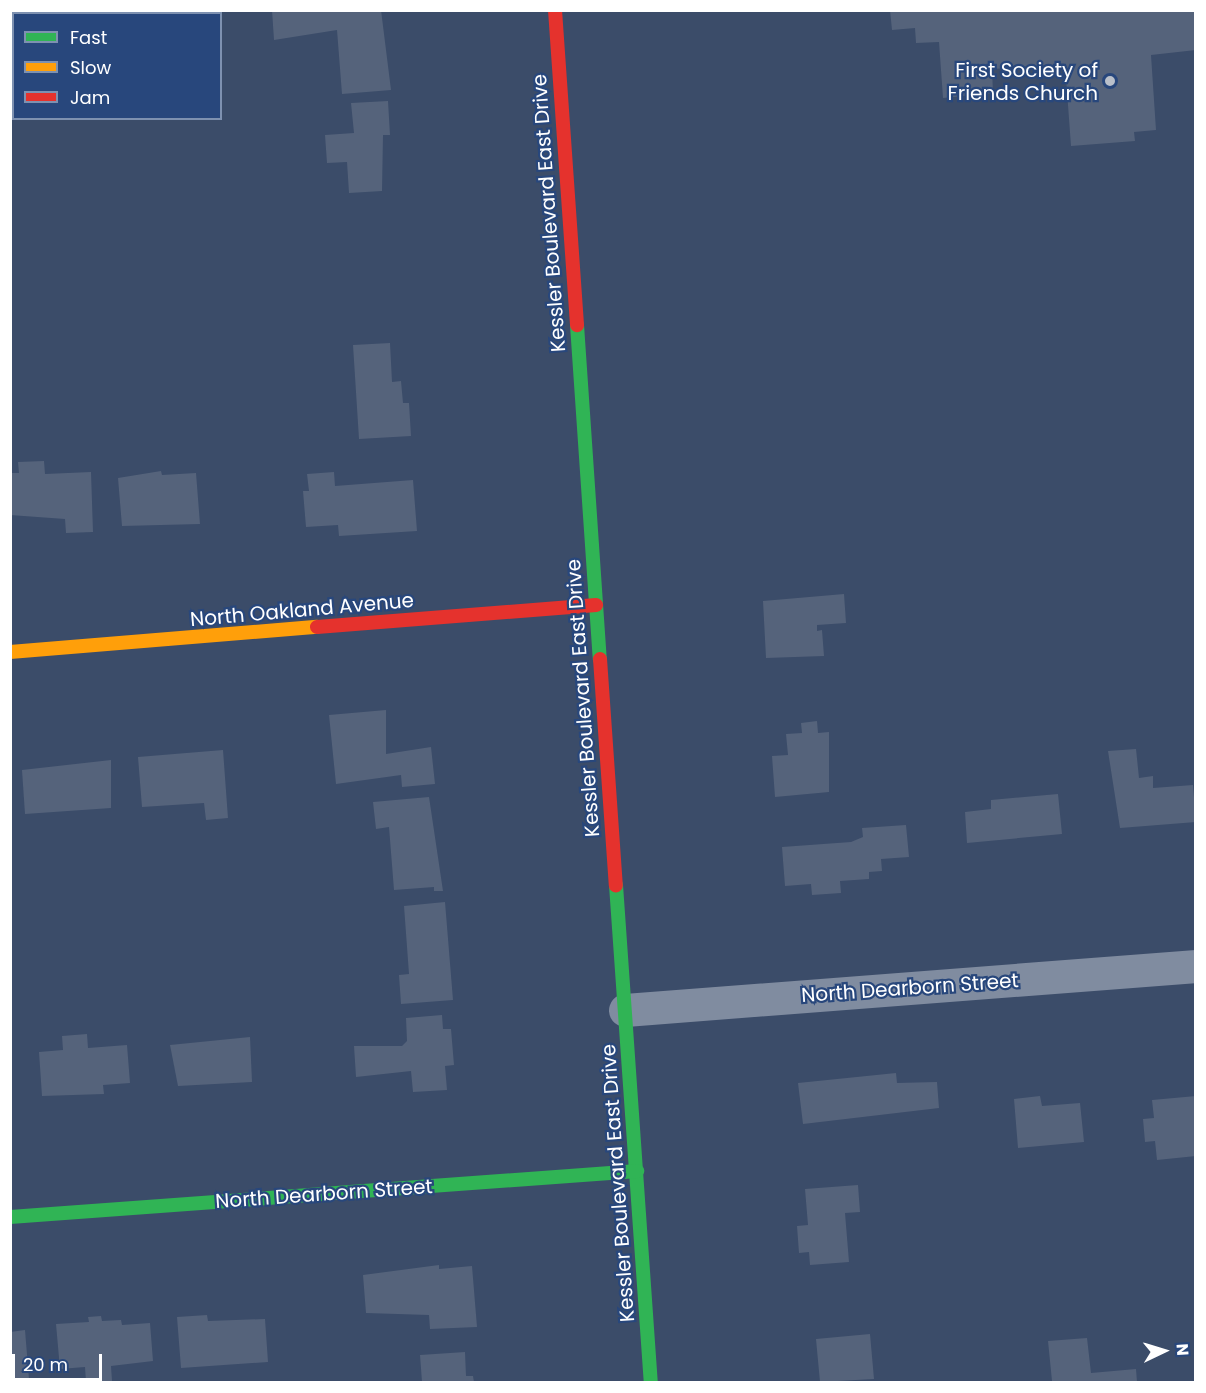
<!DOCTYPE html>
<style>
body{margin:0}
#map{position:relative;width:1206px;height:1393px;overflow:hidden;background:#3b4c69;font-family:Poppins,sans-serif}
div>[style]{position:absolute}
.building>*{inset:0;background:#55637b}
.street>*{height:33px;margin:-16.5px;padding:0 16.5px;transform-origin:16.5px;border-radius:16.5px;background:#808ca0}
.fast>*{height:14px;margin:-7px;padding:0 7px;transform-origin:7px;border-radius:7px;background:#30b455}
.slow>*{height:14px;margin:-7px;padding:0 7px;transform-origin:7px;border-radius:7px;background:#ff9f0a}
.jam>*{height:14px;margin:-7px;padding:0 7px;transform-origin:7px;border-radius:7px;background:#e5322d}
.dots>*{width:16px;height:16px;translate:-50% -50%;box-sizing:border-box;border:3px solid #28477c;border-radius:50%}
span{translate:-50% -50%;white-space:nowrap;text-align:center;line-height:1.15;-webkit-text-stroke:4.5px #28477c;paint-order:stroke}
.poi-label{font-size:20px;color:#fff}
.right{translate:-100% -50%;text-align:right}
.street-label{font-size:20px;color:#fff}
.frame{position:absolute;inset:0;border:12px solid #fff;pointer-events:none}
.legend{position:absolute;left:12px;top:12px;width:210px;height:108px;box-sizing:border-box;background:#28477c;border:2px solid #7e91b0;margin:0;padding:8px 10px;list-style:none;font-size:18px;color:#fff}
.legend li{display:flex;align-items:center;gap:12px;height:30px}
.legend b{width:30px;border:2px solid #7e91b0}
.north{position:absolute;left:1134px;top:1321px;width:60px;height:60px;-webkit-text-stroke:4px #28477c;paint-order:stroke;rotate:86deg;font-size:16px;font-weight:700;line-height:24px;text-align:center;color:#fff}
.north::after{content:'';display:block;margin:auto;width:21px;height:27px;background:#fff;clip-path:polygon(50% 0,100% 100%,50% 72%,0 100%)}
.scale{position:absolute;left:12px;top:1354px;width:90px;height:27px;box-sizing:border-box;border:3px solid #fff;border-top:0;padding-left:8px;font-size:18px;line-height:21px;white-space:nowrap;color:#fff;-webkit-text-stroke:4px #28477c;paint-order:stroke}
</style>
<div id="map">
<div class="building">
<i style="clip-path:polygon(272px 10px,381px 10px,391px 90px,342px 94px,337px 30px,274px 40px)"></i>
<i style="clip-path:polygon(890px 10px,1196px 10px,1196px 50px,1151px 55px,1156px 130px,1134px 132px,1135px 141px,1071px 146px,1065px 64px,992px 69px,993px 93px,943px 98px,939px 42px,916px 43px,915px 28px,892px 30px)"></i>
<i style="clip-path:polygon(388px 101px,390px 135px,383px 135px,382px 191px,349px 193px,347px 162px,327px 163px,325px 135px,354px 133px,351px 103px)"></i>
<i style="clip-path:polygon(390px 343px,392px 382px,401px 381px,403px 403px,409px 403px,411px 436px,359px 439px,353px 345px)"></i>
<i style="clip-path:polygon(44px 461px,45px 474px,91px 472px,93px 532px,66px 533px,65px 519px,10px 515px,10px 473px,19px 473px,18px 462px)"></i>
<i style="clip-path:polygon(161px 471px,162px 475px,196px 473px,200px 524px,122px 526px,118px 478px)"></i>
<i style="clip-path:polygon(334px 472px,335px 486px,413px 480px,417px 531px,339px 536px,338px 525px,306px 527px,303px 491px,309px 491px,307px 474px)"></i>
<i style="clip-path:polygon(844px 594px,846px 623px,817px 625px,817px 631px,822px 630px,824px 656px,766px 658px,763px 601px)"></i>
<i style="clip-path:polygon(386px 710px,386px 754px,431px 747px,435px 784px,402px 787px,401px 775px,336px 784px,329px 715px)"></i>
<i style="clip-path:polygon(817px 721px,818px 733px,829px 732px,829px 792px,775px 797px,772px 756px,788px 755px,786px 734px,802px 733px,801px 723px)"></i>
<i style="clip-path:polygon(1136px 749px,1139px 778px,1153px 776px,1153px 788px,1193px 785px,1196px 822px,1120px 828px,1108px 751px)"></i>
<i style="clip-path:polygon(223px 750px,228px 818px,206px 820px,204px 803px,142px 807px,138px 757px)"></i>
<i style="clip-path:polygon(111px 760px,111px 808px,25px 814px,22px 770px)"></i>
<i style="clip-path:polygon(1058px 794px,1062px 834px,967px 843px,965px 812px,991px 809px,991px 800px)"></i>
<i style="clip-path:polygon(429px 797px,443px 891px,434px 891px,434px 887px,394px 890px,389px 827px,376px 829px,373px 802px)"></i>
<i style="clip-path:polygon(906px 825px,909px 857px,881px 859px,882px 871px,869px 872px,869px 879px,840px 881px,841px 893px,812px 895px,811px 884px,785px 886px,782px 847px,851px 842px,863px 837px,862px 828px)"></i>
<i style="clip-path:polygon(445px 902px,453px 1000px,401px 1004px,399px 975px,409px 974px,404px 906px)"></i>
<i style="clip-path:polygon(442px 1015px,443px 1029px,451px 1029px,454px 1065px,445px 1066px,447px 1090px,413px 1092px,411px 1071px,356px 1077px,354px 1046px,402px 1046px,407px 1041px,406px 1018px)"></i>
<i style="clip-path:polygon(87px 1034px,88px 1048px,127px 1045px,130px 1083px,103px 1085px,104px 1094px,42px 1096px,39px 1052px,63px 1050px,62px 1036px)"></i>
<i style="clip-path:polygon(250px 1037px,252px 1082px,178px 1086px,170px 1045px)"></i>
<i style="clip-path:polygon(896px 1073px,897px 1083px,937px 1082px,939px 1108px,803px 1124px,798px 1083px)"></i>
<i style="clip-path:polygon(1040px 1096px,1042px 1106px,1080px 1103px,1084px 1142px,1018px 1148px,1014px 1099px)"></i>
<i style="clip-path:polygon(1196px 1096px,1196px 1156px,1157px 1160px,1155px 1141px,1145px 1142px,1143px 1119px,1154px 1118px,1152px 1100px)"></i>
<i style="clip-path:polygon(858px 1185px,860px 1212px,845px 1213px,849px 1262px,810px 1265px,809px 1252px,799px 1253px,797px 1226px,808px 1225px,805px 1189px)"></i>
<i style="clip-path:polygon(439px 1265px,439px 1269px,472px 1266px,477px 1327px,430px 1329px,429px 1315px,366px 1313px,363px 1275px)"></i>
<i style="clip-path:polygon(207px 1315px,208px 1321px,265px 1319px,268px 1362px,181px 1368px,177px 1317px)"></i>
<i style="clip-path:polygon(101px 1316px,102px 1321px,121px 1320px,122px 1325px,150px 1323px,153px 1361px,111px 1366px,112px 1381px,86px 1382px,85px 1367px,60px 1369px,56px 1324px,89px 1322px,88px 1317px)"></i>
<i style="clip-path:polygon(25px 1330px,29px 1379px,10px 1381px,10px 1332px)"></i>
<i style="clip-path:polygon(870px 1334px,874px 1379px,820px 1382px,816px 1339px)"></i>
<i style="clip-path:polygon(1087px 1338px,1091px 1373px,1136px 1369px,1137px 1382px,1052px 1381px,1048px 1341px)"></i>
<i style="clip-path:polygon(465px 1352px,466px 1376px,473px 1376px,474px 1382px,422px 1382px,420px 1355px)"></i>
</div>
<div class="street">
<i style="left:625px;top:1010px;width:573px;rotate:-4.41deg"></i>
</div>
<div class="fast">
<i style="left:577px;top:325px;width:335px;rotate:86.1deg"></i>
<i style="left:616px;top:885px;width:498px;rotate:86deg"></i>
<i style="left:10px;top:1217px;width:629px;rotate:-4.2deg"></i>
</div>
<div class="slow">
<i style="left:10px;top:652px;width:308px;rotate:-4.7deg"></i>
</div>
<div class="jam">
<i style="left:555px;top:10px;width:316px;rotate:86deg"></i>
<i style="left:317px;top:627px;width:280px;rotate:-4.5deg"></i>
<i style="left:600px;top:659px;width:227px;rotate:86deg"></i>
</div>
<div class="dots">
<i style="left:1110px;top:81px;background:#bac0ca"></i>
</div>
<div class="poi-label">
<span class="right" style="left:1098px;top:82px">First Society of<br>Friends Church</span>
</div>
<div class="street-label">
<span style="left:549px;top:213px;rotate:-94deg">Kessler Boulevard East Drive</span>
<span style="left:302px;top:610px;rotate:-5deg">North Oakland Avenue</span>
<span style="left:583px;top:698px;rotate:-94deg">Kessler Boulevard East Drive</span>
<span style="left:910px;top:988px;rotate:-4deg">North Dearborn Street</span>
<span style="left:618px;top:1183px;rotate:-94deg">Kessler Boulevard East Drive</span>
<span style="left:324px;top:1194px;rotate:-4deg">North Dearborn Street</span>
</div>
<div class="frame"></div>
<ul class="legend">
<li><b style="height:8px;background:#30b455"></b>Fast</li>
<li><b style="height:8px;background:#ff9f0a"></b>Slow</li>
<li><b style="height:8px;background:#e5322d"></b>Jam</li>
</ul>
<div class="north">N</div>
<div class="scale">20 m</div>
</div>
